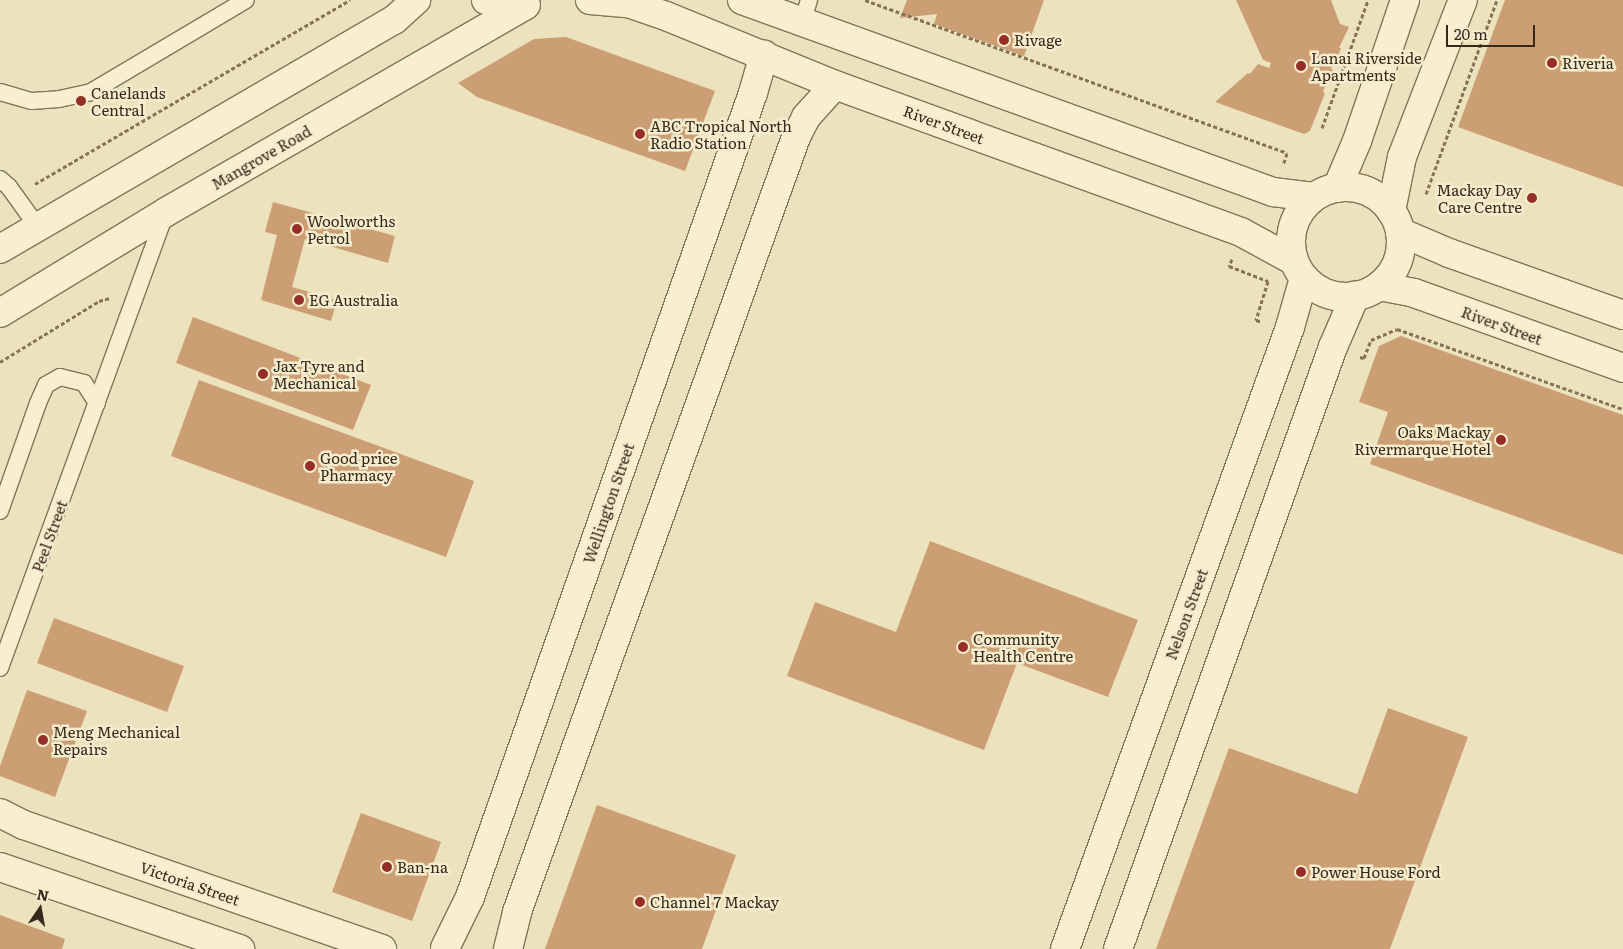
<!DOCTYPE html>
<style>
body{margin:0}
#map{position:relative;width:1623px;height:949px;overflow:hidden;background:#ede2be;font-family:Literata,serif}
div>[style]{position:absolute}
.building>*{inset:0;background:#cc9e73}
.path>*{height:3px;margin-top:-1.5px;transform-origin:0;background:repeating-linear-gradient(90deg,#857357 0 4px,transparent 0 6.5px)}
.roads{filter:drop-shadow(1px 0 #857357) drop-shadow(-1px 0 #857357) drop-shadow(0 1px #857357) drop-shadow(0 -1px #857357)}
.lane>*{height:16px;margin:-8px;padding:0 8px;transform-origin:8px;border-radius:8px;background:#f8efd0}
.secondary>*{height:28px;margin:-14px;padding:0 14px;transform-origin:14px;border-radius:14px;background:#f8efd0}
.secondary>.ring{margin:-14px;padding:0;box-sizing:content-box;background:none;border:28px solid #f8efd0;border-radius:50%}
.dots>*{width:14px;height:14px;translate:-50% -50%;box-sizing:border-box;border:2px solid #f5eccd;border-radius:50%}
span{translate:-50% -50%;white-space:nowrap;text-align:center;line-height:1.15;-webkit-text-stroke:5px #f5eccd;paint-order:stroke}
.poi-label{font-size:15px;color:#34291b}
.left{translate:0 -50%;text-align:left}
.right{translate:-100% -50%;text-align:right}
.street-label{font-size:15px;color:#34291b}
.north{position:absolute;left:15px;top:884px;width:50px;height:50px;-webkit-text-stroke:4px #f5eccd;paint-order:stroke;rotate:12deg;font-size:14px;font-weight:700;line-height:20px;text-align:center;color:#34291b}
.north::after{content:'';display:block;margin:auto;width:18px;height:22px;background:#34291b;clip-path:polygon(50% 0,100% 100%,50% 72%,0 100%)}
.scale{position:absolute;left:1446px;top:25px;width:89px;height:22px;box-sizing:border-box;border:2px solid #34291b;border-top:0;padding-left:6px;font-size:15px;line-height:18px;white-space:nowrap;color:#34291b;-webkit-text-stroke:4px #f5eccd;paint-order:stroke}
</style>
<div id="map">
<div class="building">
<i style="clip-path:polygon(907px 0,1044px 0,1024px 56px,934px 24px,937px 14px,900px 18px)"></i>
<i style="clip-path:polygon(1236px 0,1331px 0,1340px 24px,1349px 27px,1339px 48px,1341px 48px,1335px 64px,1333px 63px,1331px 69px,1333px 70px,1331px 75px,1335px 76px,1333px 80px,1330px 78px,1327px 87px,1325px 86px,1323px 92px,1325px 93px,1310px 131px,1304px 134px,1215px 102px,1248px 73px,1250px 74px,1258px 64px,1269px 68px,1271px 63px,1263px 60px)"></i>
<i style="clip-path:polygon(1505px 0,1623px 0,1623px 187px,1458px 127px)"></i>
<i style="clip-path:polygon(566px 37px,715px 91px,685px 171px,477px 97px,458px 83px,534px 39px)"></i>
<i style="clip-path:polygon(273px 202px,395px 236px,388px 263px,305px 239px,292px 287px,337px 300px,331px 321px,261px 300px,277px 235px,265px 232px)"></i>
<i style="clip-path:polygon(193px 317px,371px 385px,353px 430px,176px 363px)"></i>
<i style="clip-path:polygon(1401px 336px,1623px 415px,1623px 555px,1370px 464px,1388px 412px,1359px 402px,1379px 346px)"></i>
<i style="clip-path:polygon(199px 380px,474px 481px,446px 557px,171px 456px)"></i>
<i style="clip-path:polygon(930px 541px,1138px 620px,1108px 697px,1017px 663px,984px 750px,787px 676px,815px 602px,896px 632px)"></i>
<i style="clip-path:polygon(54px 618px,184px 666px,167px 712px,37px 663px)"></i>
<i style="clip-path:polygon(27px 690px,87px 711px,55px 797px,0 776px,0 766px)"></i>
<i style="clip-path:polygon(1388px 708px,1468px 737px,1390px 949px,1156px 949px,1229px 748px,1357px 794px)"></i>
<i style="clip-path:polygon(597px 805px,736px 855px,702px 949px,545px 949px)"></i>
<i style="clip-path:polygon(361px 813px,441px 842px,412px 921px,332px 892px)"></i>
<i style="clip-path:polygon(0 915px,65px 939px,62px 949px,0 949px)"></i>
</div>
<div class="path">
<i style="left:865px;top:0;width:449px;rotate:19.9deg"></i>
<i style="left:1287px;top:153px;width:13px;rotate:108deg"></i>
<i style="left:1322px;top:128px;width:136px;rotate:-70.2deg"></i>
<i style="left:35px;top:184px;width:365px;rotate:-30.3deg"></i>
<i style="left:1426px;top:194px;width:207px;rotate:-69.9deg"></i>
<i style="left:1232px;top:259px;width:8px;rotate:113deg"></i>
<i style="left:1229px;top:266px;width:42px;rotate:21deg"></i>
<i style="left:1268px;top:281px;width:41px;rotate:107.1deg"></i>
<i style="left:1256px;top:320px;width:6px;rotate:18deg"></i>
<i style="left:1360px;top:357px;width:4px;rotate:14deg"></i>
<i style="left:1364px;top:358px;width:19px;rotate:-69deg"></i>
<i style="left:1371px;top:340px;width:28px;rotate:-23deg"></i>
<i style="left:1397px;top:329px;width:240px;rotate:19.5deg"></i>
<i style="left:0;top:362px;width:116px;rotate:-31.6deg"></i>
<i style="left:99px;top:301px;width:11px;rotate:-15deg"></i>
</div>
<div class="roads">
<div class="lane">
<i style="left:802px;top:23px;width:24px;rotate:-73deg"></i>
<i style="left:0;top:92px;width:33px;rotate:16deg"></i>
<i style="left:32px;top:101px;width:27px;rotate:-4deg"></i>
<i style="left:59px;top:99px;width:33px;rotate:-12deg"></i>
<i style="left:91px;top:92px;width:180px;rotate:-30.7deg"></i>
<i style="left:0;top:179px;width:12px;rotate:42deg"></i>
<i style="left:9px;top:187px;width:48px;rotate:54.3deg"></i>
<i style="left:0;top:511px;width:114px;rotate:-70.6deg"></i>
<i style="left:38px;top:403px;width:20px;rotate:-66deg"></i>
<i style="left:46px;top:385px;width:16px;rotate:-30deg"></i>
<i style="left:60px;top:377px;width:25px;rotate:14deg"></i>
<i style="left:84px;top:383px;width:24px;rotate:57deg"></i>
<i style="left:0;top:668px;width:483px;rotate:-70deg"></i>
</div>
<div class="secondary">
<i style="left:486px;top:0;width:21px;rotate:19deg"></i>
<i style="left:506px;top:7px;width:20px;rotate:-6deg"></i>
<i style="left:590px;top:0;width:38px;rotate:5deg"></i>
<i style="left:628px;top:3px;width:40px;rotate:18.9deg"></i>
<i style="left:666px;top:16px;width:183px;rotate:22.2deg"></i>
<i style="left:835px;top:85px;width:432px;rotate:19.9deg"></i>
<i style="left:1241px;top:232px;width:60px;rotate:28.7deg"></i>
<i style="left:742px;top:0;width:565px;rotate:19.88deg"></i>
<i style="left:1273px;top:192px;width:41px;rotate:7deg"></i>
<i class="ring" style="left:1291px;top:187px;width:82px;height:82px"></i>
<i style="left:1337px;top:188px;width:51px;rotate:-66.9deg"></i>
<i style="left:1357px;top:141px;width:149px;rotate:-71.2deg"></i>
<i style="left:1391px;top:211px;width:55px;rotate:-78.5deg"></i>
<i style="left:1402px;top:157px;width:168px;rotate:-68.8deg"></i>
<i style="left:1400px;top:232px;width:53px;rotate:23.2deg"></i>
<i style="left:1449px;top:253px;width:185px;rotate:19.6deg"></i>
<i style="left:0;top:249px;width:456px;rotate:-30.2deg"></i>
<i style="left:394px;top:20px;width:30px;rotate:-42deg"></i>
<i style="left:1379px;top:286px;width:36px;rotate:11deg"></i>
<i style="left:1414px;top:293px;width:222px;rotate:19.7deg"></i>
<i style="left:0;top:313px;width:194px;rotate:-31.3deg"></i>
<i style="left:166px;top:212px;width:413px;rotate:-29.9deg"></i>
<i style="left:0;top:813px;width:27px;rotate:27deg"></i>
<i style="left:24px;top:825px;width:379px;rotate:19.1deg"></i>
<i style="left:0;top:867px;width:254px;rotate:18.9deg"></i>
<i style="left:445px;top:948px;width:57px;rotate:-63.9deg"></i>
<i style="left:470px;top:897px;width:852px;rotate:-70.61deg"></i>
<i style="left:753px;top:93px;width:40px;rotate:-74deg"></i>
<i style="left:508px;top:949px;width:38px;rotate:-76deg"></i>
<i style="left:517px;top:912px;width:824px;rotate:-70.2deg"></i>
<i style="left:796px;top:137px;width:22px;rotate:-63deg"></i>
<i style="left:806px;top:117px;width:43px;rotate:-47.8deg"></i>
<i style="left:1065px;top:949px;width:661px;rotate:-70.11deg"></i>
<i style="left:1290px;top:327px;width:51px;rotate:-74.1deg"></i>
<i style="left:1118px;top:949px;width:639px;rotate:-70.35deg"></i>
<i style="left:1333px;top:347px;width:56px;rotate:-66.7deg"></i>
</div>
</div>
<div class="dots">
<i style="left:1004px;top:40px;background:#942e27"></i>
<i style="left:1552px;top:63px;background:#942e27"></i>
<i style="left:1301px;top:66px;background:#942e27"></i>
<i style="left:81px;top:101px;background:#942e27"></i>
<i style="left:640px;top:134px;background:#942e27"></i>
<i style="left:1532px;top:198px;background:#942e27"></i>
<i style="left:297px;top:229px;background:#942e27"></i>
<i style="left:299px;top:300px;background:#942e27"></i>
<i style="left:263px;top:374px;background:#942e27"></i>
<i style="left:1501px;top:440px;background:#942e27"></i>
<i style="left:310px;top:466px;background:#942e27"></i>
<i style="left:963px;top:647px;background:#942e27"></i>
<i style="left:43px;top:740px;background:#942e27"></i>
<i style="left:387px;top:867px;background:#942e27"></i>
<i style="left:1301px;top:872px;background:#942e27"></i>
<i style="left:640px;top:902px;background:#942e27"></i>
</div>
<div class="poi-label">
<span class="left" style="left:1014px;top:40px">Rivage</span>
<span class="left" style="left:1311px;top:66px">Lanai Riverside<br>Apartments</span>
<span class="left" style="left:1562px;top:63px">Riveria</span>
<span class="left" style="left:91px;top:101px">Canelands<br>Central</span>
<span class="left" style="left:650px;top:134px">ABC Tropical North<br>Radio Station</span>
<span class="right" style="left:1522px;top:198px">Mackay Day<br>Care Centre</span>
<span class="left" style="left:307px;top:229px">Woolworths<br>Petrol</span>
<span class="left" style="left:309px;top:300px">EG Australia</span>
<span class="left" style="left:273px;top:374px">Jax Tyre and<br>Mechanical</span>
<span class="right" style="left:1491px;top:440px">Oaks Mackay<br>Rivermarque Hotel</span>
<span class="left" style="left:320px;top:466px">Good price<br>Pharmacy</span>
<span class="left" style="left:973px;top:647px">Community<br>Health Centre</span>
<span class="left" style="left:53px;top:740px">Meng Mechanical<br>Repairs</span>
<span class="left" style="left:397px;top:867px">Ban-na</span>
<span class="left" style="left:1311px;top:872px">Power House Ford</span>
<span class="left" style="left:650px;top:902px">Channel 7 Mackay</span>
</div>
<div class="street-label">
<span style="left:944px;top:124px;rotate:20deg">River Street</span>
<span style="left:261px;top:157px;rotate:-30deg">Mangrove Road</span>
<span style="left:1502px;top:325px;rotate:20deg">River Street</span>
<span style="left:608px;top:503px;rotate:-71deg">Wellington Street</span>
<span style="left:49px;top:536px;rotate:-70deg">Peel Street</span>
<span style="left:1186px;top:614px;rotate:-70deg">Nelson Street</span>
<span style="left:190px;top:883px;rotate:19deg">Victoria Street</span>
</div>
<div class="north">N</div>
<div class="scale">20 m</div>
</div>
